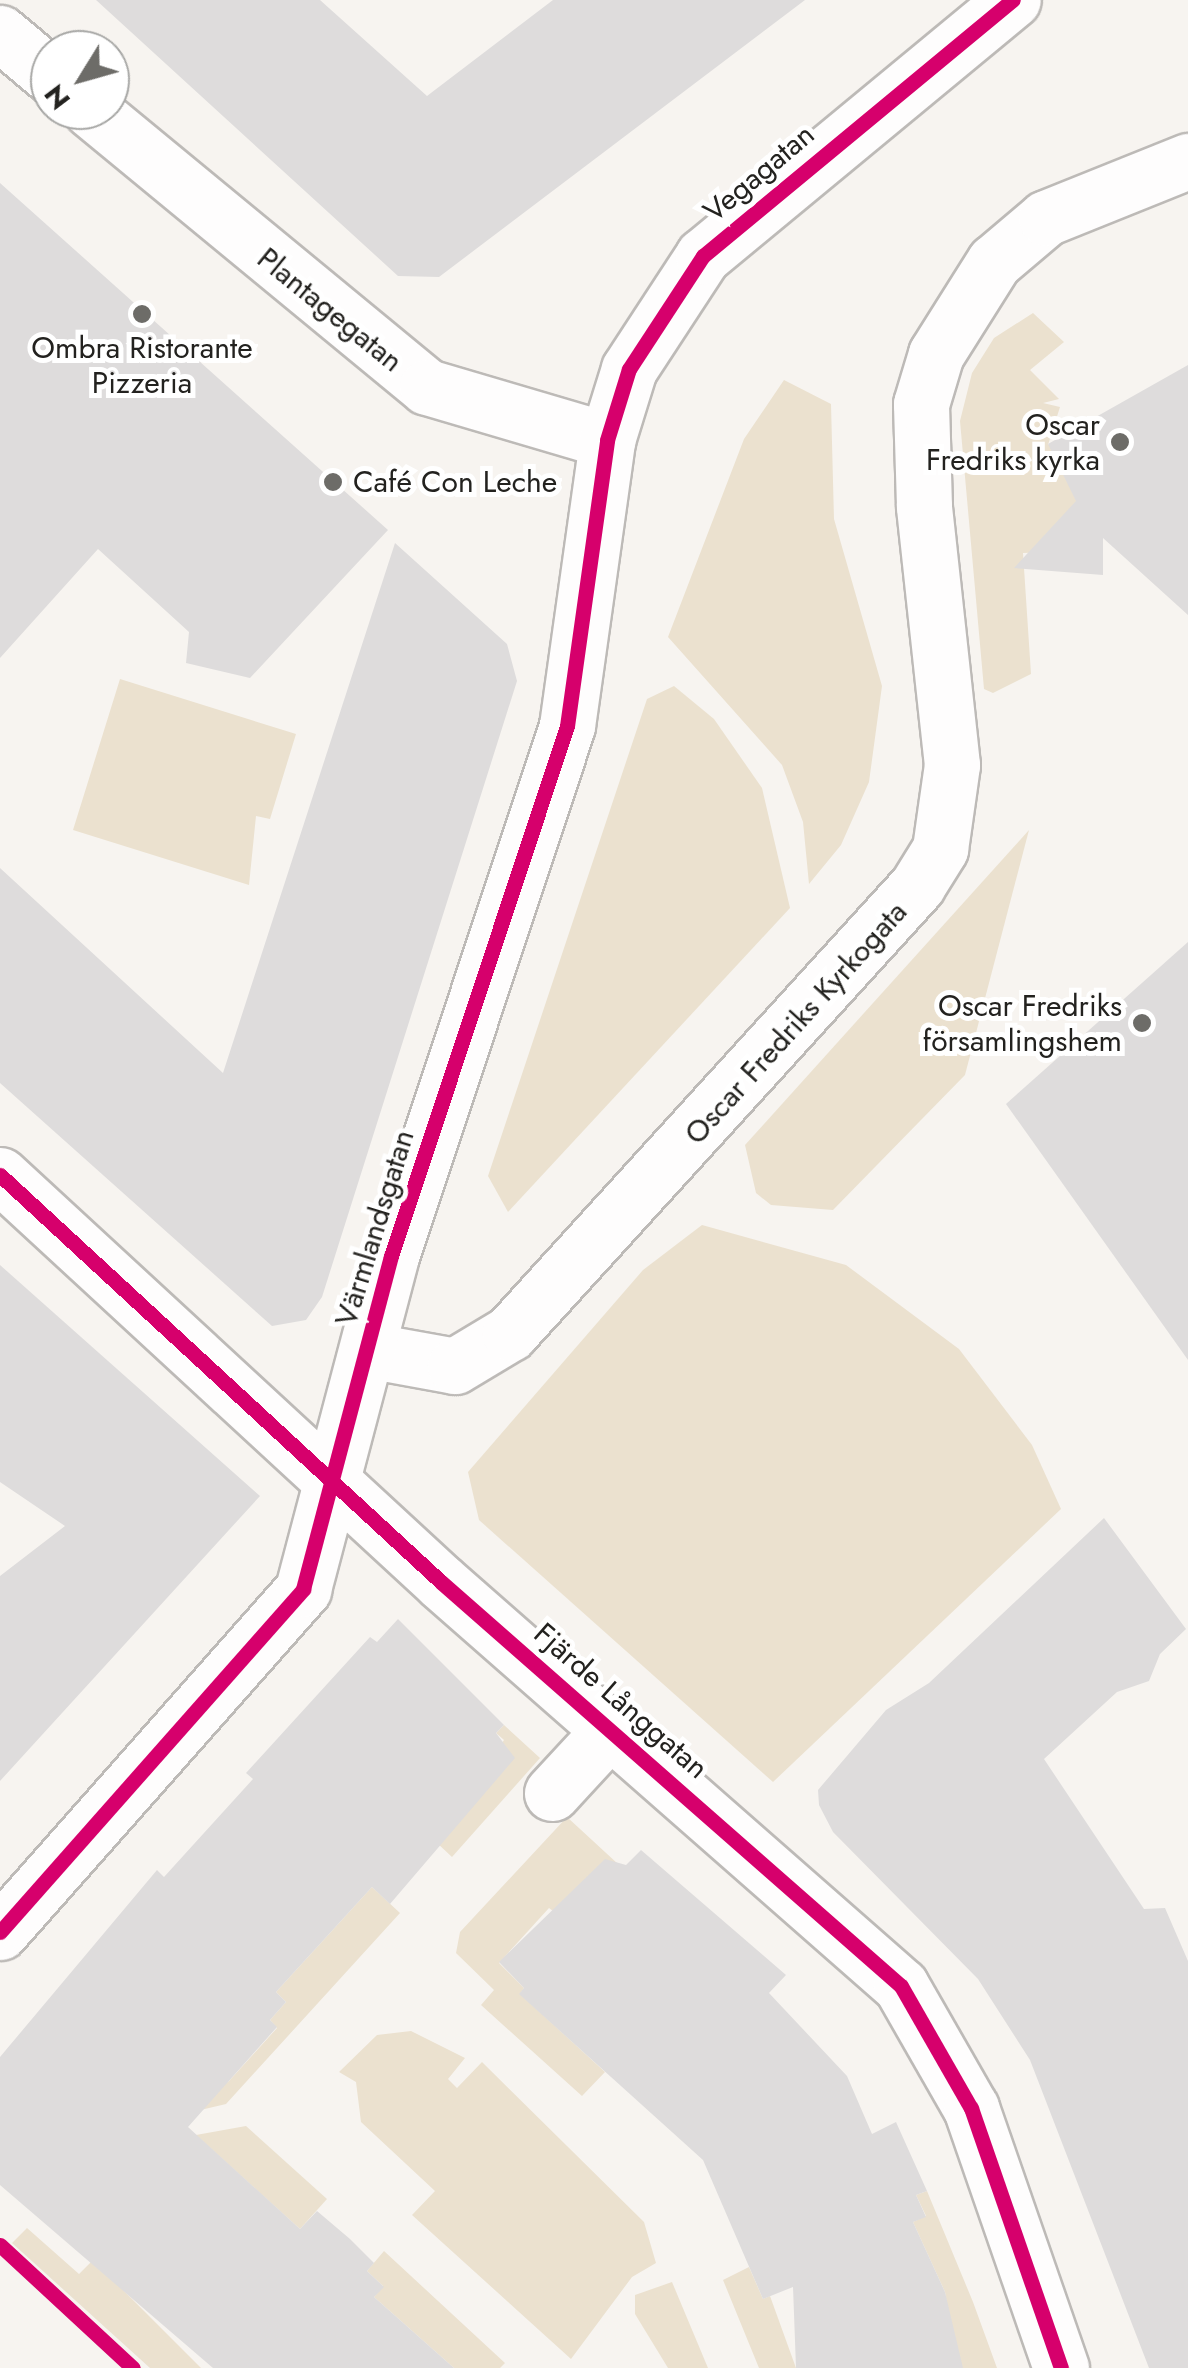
<!DOCTYPE html>
<meta charset="utf-8">
<style>
body{margin:0}
#map{position:relative;width:1188px;height:2368px;overflow:hidden;background:#f7f4f0;font-family:Jost,sans-serif}
div>[style]{position:absolute}
.green>*{inset:0;background:#ebe1cf}
.building>*{inset:0;background:#dedcdc}
.roads{filter:drop-shadow(2px 0 #bdbab7) drop-shadow(-2px 0 #bdbab7) drop-shadow(0 2px #bdbab7) drop-shadow(0 -2px #bdbab7)}
.minor>*{height:55px;margin:-27.5px;padding:0 27.5px;transform-origin:27.5px;border-radius:27.5px;background:#fefdfd}
.cycleway>*{height:15px;margin:-7.5px;padding:0 7.5px;transform-origin:7.5px;border-radius:7.5px;background:#d6006c}
.dots>*{width:28px;height:28px;translate:-50% -50%;box-sizing:border-box;border:5px solid #fff;border-radius:50%}
span{translate:-50% -50%;white-space:nowrap;text-align:center;line-height:1.15;-webkit-text-stroke:10px #fff;paint-order:stroke}
.street-label{font-size:30px;color:#23221f}
.poi-label{font-size:30px;color:#23221f}
.right{translate:-100% -50%;text-align:right}
.left{translate:0 -50%;text-align:left}
.north{position:absolute;left:30px;top:30px;width:100px;height:100px;box-sizing:border-box;background:#fff;border:2px solid #a7a7a5;border-radius:50%;rotate:233deg;font-size:28px;font-weight:700;line-height:40px;text-align:center;color:#23221f}
.north::after{content:'';display:block;margin:auto;width:35px;height:45px;background:#6d6c68;clip-path:polygon(50% 0,100% 100%,50% 72%,0 100%)}
</style>
<div id="map">
<div class="green">
<i style="clip-path:polygon(1033px 313px,1064px 342px,1030px 370px,1059px 399px,1043px 403px,1060px 407px,1048px 445px,1060px 444px,1112px 491px,1054px 552px,1023px 553px,1031px 674px,993px 693px,984px 689px,960px 421px,972px 373px,994px 338px)"></i>
<i style="clip-path:polygon(784px 380px,831px 404px,834px 519px,882px 686px,869px 782px,841px 845px,809px 884px,803px 822px,782px 765px,668px 637px,744px 439px)"></i>
<i style="clip-path:polygon(120px 679px,296px 734px,270px 819px,256px 816px,249px 885px,73px 830px)"></i>
<i style="clip-path:polygon(674px 686px,714px 719px,762px 788px,790px 908px,508px 1212px,488px 1176px,647px 699px)"></i>
<i style="clip-path:polygon(1029px 830px,965px 1075px,833px 1210px,771px 1205px,756px 1193px,745px 1145px)"></i>
<i style="clip-path:polygon(702px 1225px,846px 1265px,959px 1349px,1032px 1445px,1061px 1509px,773px 1782px,479px 1520px,468px 1472px,643px 1270px)"></i>
<i style="clip-path:polygon(504px 1725px,540px 1758px,452px 1857px,436px 1842px,504px 1740px,496px 1733px)"></i>
<i style="clip-path:polygon(567px 1817px,618px 1864px,557px 1914px,549px 1908px,499px 1963px,524px 1988px,520px 1994px,605px 2072px,582px 2096px,481px 2005px,494px 1990px,456px 1953px,460px 1932px)"></i>
<i style="clip-path:polygon(372px 1887px,400px 1913px,226px 2104px,175px 2116px,229px 2081px,277px 2028px,270px 2020px,286px 2002px,276px 1992px)"></i>
<i style="clip-path:polygon(411px 2031px,465px 2058px,448px 2079px,457px 2088px,482px 2062px,644px 2222px,656px 2263px,632px 2277px,571px 2359px,412px 2215px,435px 2191px,361px 2122px,356px 2082px,339px 2072px,377px 2035px)"></i>
<i style="clip-path:polygon(246px 2126px,327px 2199px,300px 2229px,196px 2135px)"></i>
<i style="clip-path:polygon(927px 2191px,973px 2302px,997px 2368px,957px 2368px,945px 2292px,913px 2222px,926px 2216px,916px 2195px)"></i>
<i style="clip-path:polygon(27px 2228px,79px 2274px,93px 2260px,201px 2368px,150px 2368px,12px 2243px)"></i>
<i style="clip-path:polygon(384px 2251px,505px 2363px,500px 2368px,454px 2368px,374px 2297px,383px 2286px,367px 2271px)"></i>
<i style="clip-path:polygon(749px 2267px,763px 2299px,770px 2296px,796px 2368px,759px 2368px,723px 2280px)"></i>
<i style="clip-path:polygon(672px 2282px,708px 2368px,668px 2368px,635px 2314px,635px 2295px)"></i>
</div>
<div class="building">
<i style="clip-path:polygon(96px 0,320px 0,427px 96px,553px 0,805px 0,439px 277px,398px 276px)"></i>
<i style="clip-path:polygon(0 183px,388px 530px,250px 678px,186px 663px,189px 632px,98px 549px,0 658px)"></i>
<i style="clip-path:polygon(1188px 365px,1188px 615px,1103px 538px,1103px 575px,1014px 568px,1076px 501px,1048px 444px)"></i>
<i style="clip-path:polygon(395px 543px,507px 644px,517px 681px,322px 1297px,306px 1320px,272px 1326px,0 1083px,0 868px,223px 1073px)"></i>
<i style="clip-path:polygon(1188px 942px,1188px 1360px,1006px 1104px)"></i>
<i style="clip-path:polygon(0 1265px,260px 1496px,0 1781px,0 1576px,65px 1526px,0 1482px)"></i>
<i style="clip-path:polygon(1104px 1518px,1186px 1629px,1160px 1654px,1149px 1681px,1117px 1692px,1044px 1759px,1144px 1909px,1165px 1908px,1188px 1961px,1188px 2368px,1149px 2368px,1030px 2060px,978px 1979px,833px 1832px,819px 1805px,818px 1790px,886px 1710px,929px 1683px)"></i>
<i style="clip-path:polygon(398px 1619px,504px 1725px,496px 1733px,515px 1758px,390px 1904px,372px 1887px,276px 1992px,286px 2002px,270px 2020px,277px 2027px,188px 2127px,300px 2229px,317px 2211px,350px 2239px,374px 2263px,367px 2271px,384px 2287px,374px 2297px,454px 2368px,213px 2368px,0 2185px,0 2057px,157px 1870px,164px 1877px,253px 1779px,246px 1773px,370px 1637px,377px 1642px)"></i>
<i style="clip-path:polygon(641px 1850px,786px 1975px,769px 1993px,847px 2076px,872px 2134px,896px 2122px,927px 2191px,916px 2195px,926px 2217px,913px 2222px,945px 2292px,963px 2368px,796px 2368px,793px 2287px,763px 2299px,703px 2160px,519px 1994px,524px 1988px,499px 1962px,605px 1859px,626px 1865px)"></i>
</div>
<div class="roads">
<div class="minor">
<i style="left:0;top:33px;width:65px;rotate:40deg"></i>
<i style="left:91px;top:110px;width:435px;rotate:39.5deg"></i>
<i style="left:427px;top:387px;width:188px;rotate:16.4deg"></i>
<i style="left:0;top:1175px;width:600px;rotate:42.7deg"></i>
<i style="left:441px;top:1582px;width:612px;rotate:41.29deg"></i>
<i style="left:901px;top:1986px;width:141px;rotate:60.2deg"></i>
<i style="left:971px;top:2108px;width:275px;rotate:70.9deg"></i>
<i style="left:367px;top:1350px;width:89px;rotate:10.3deg"></i>
<i style="left:455px;top:1366px;width:64px;rotate:-31deg"></i>
<i style="left:510px;top:1333px;width:605px;rotate:-47.68deg"></i>
<i style="left:917px;top:886px;width:44px;rotate:-58.1deg"></i>
<i style="left:940px;top:849px;width:85px;rotate:-81.9deg"></i>
<i style="left:952px;top:765px;width:261px;rotate:-96.2deg"></i>
<i style="left:924px;top:506px;width:102px;rotate:-91.7deg"></i>
<i style="left:921px;top:404px;width:52px;rotate:-73.3deg"></i>
<i style="left:936px;top:354px;width:109px;rotate:-57.8deg"></i>
<i style="left:994px;top:262px;width:68px;rotate:-40.2deg"></i>
<i style="left:1046px;top:218px;width:153px;rotate:-21.9deg"></i>
<i style="left:552px;top:1793px;width:87px;rotate:-47.3deg"></i>
<i style="left:0;top:1932px;width:458px;rotate:-48.5deg"></i>
<i style="left:303px;top:1589px;width:344px;rotate:-75.2deg"></i>
<i style="left:391px;top:1256px;width:558px;rotate:-71.63deg"></i>
<i style="left:567px;top:726px;width:289px;rotate:-82deg"></i>
<i style="left:607px;top:440px;width:74px;rotate:-72.8deg"></i>
<i style="left:629px;top:369px;width:135px;rotate:-56.8deg"></i>
<i style="left:703px;top:256px;width:402px;rotate:-39.6deg"></i>
</div>
</div>
<div class="cycleway">
<i style="left:0;top:1175px;width:600px;rotate:42.7deg"></i>
<i style="left:441px;top:1582px;width:612px;rotate:41.29deg"></i>
<i style="left:901px;top:1986px;width:141px;rotate:60.2deg"></i>
<i style="left:971px;top:2108px;width:275px;rotate:70.9deg"></i>
<i style="left:0;top:1932px;width:458px;rotate:-48.5deg"></i>
<i style="left:303px;top:1589px;width:344px;rotate:-75.2deg"></i>
<i style="left:391px;top:1256px;width:558px;rotate:-71.63deg"></i>
<i style="left:567px;top:726px;width:289px;rotate:-82deg"></i>
<i style="left:607px;top:440px;width:74px;rotate:-72.8deg"></i>
<i style="left:629px;top:369px;width:135px;rotate:-56.8deg"></i>
<i style="left:703px;top:256px;width:402px;rotate:-39.6deg"></i>
<i style="left:0;top:2245px;width:181px;rotate:42.8deg"></i>
</div>
<div class="dots">
<i style="left:142px;top:314px;background:#6d6c68"></i>
<i style="left:1120px;top:442px;background:#6d6c68"></i>
<i style="left:333px;top:482px;background:#6d6c68"></i>
<i style="left:1142px;top:1023px;background:#6d6c68"></i>
</div>
<div class="street-label">
<span style="left:759px;top:173px;rotate:-40deg">Vegagatan</span>
<span style="left:330px;top:310px;rotate:39deg">Plantagegatan</span>
<span style="left:796px;top:1023px;rotate:-48deg">Oscar Fredriks Kyrkogata</span>
<span style="left:375px;top:1228px;rotate:-73deg">Värmlandsgatan</span>
<span style="left:621px;top:1701px;rotate:41deg">Fjärde Långgatan</span>
</div>
<div class="poi-label">
<span style="left:142px;top:365px">Ombra Ristorante<br>Pizzeria</span>
<span class="right" style="left:1100px;top:442px">Oscar<br>Fredriks kyrka</span>
<span class="left" style="left:353px;top:482px">Café Con Leche</span>
<span class="right" style="left:1122px;top:1023px">Oscar Fredriks<br>församlingshem</span>
</div>
<div class="north">N</div>
</div>
